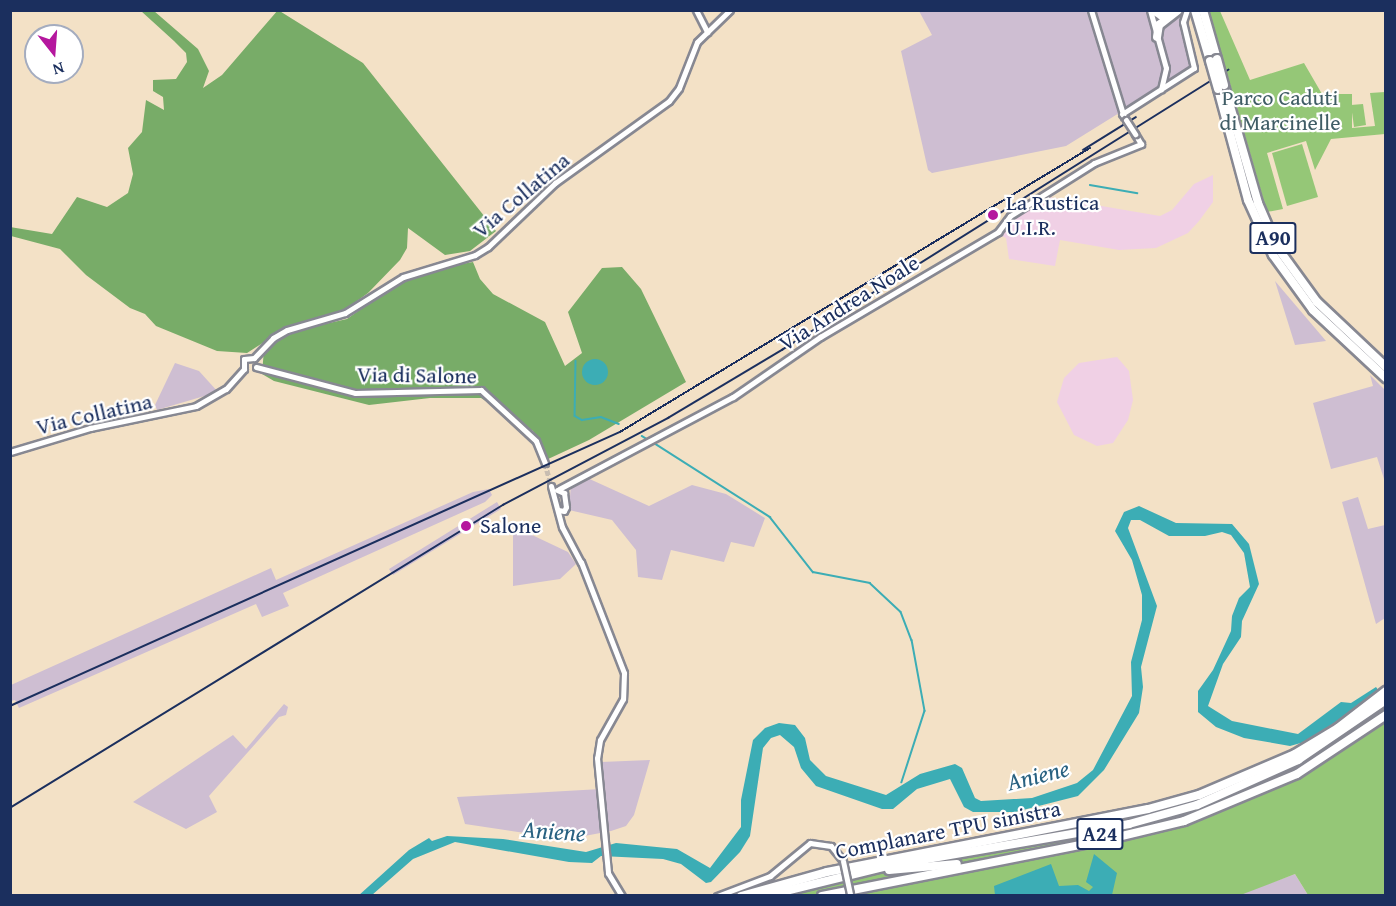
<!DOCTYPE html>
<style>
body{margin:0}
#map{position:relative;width:1396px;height:906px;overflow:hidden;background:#f3e1c6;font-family:"Gentium Book Plus",serif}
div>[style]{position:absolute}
.built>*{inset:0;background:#f0d0e5}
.industrial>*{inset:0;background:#cebed2}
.green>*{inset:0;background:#95c777}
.forest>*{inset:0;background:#78ac68}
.water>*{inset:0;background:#3cadb5}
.round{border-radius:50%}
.stream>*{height:1.5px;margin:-0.75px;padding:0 0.75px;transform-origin:0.75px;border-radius:0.75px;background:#3cadb5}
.tertiary-tunnel>*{height:5px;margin-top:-2.5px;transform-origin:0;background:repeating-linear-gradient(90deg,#c8bdb1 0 5px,transparent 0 7.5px)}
.roads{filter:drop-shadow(2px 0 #878892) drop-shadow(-2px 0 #878892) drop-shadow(0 2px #878892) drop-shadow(0 -2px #878892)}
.tertiary>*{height:5px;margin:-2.5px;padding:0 2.5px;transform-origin:2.5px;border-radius:2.5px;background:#fff}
.motorway>*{height:8px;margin:-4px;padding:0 4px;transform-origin:4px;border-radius:4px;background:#fff}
.rail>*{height:1.5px;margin:-0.75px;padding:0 0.75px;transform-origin:0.75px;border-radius:0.75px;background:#1b2f5e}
.bridges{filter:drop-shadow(2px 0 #878892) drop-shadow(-2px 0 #878892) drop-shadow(0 2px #878892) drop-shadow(0 -2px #878892)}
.tertiary-bridge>*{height:5px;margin:-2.5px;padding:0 2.5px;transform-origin:2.5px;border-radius:2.5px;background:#fff}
.motorway-bridge>*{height:8px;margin:-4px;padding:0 4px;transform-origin:4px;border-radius:4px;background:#fff}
.dots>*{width:16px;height:16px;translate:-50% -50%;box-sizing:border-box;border:3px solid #fff;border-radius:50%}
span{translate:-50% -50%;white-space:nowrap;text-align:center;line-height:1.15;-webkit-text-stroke:4.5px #fff;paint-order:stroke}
.shield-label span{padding:2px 4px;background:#fff;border:2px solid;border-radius:4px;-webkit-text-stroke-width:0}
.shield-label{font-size:21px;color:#1b2f5e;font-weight:700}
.park-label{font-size:22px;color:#405d66}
.street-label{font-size:22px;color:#1b2f5e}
.poi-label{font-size:22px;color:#1b2f5e}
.left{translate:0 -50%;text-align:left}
.water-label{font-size:24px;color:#286181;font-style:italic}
.frame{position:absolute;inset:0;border:12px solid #1b2f5e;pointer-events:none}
.north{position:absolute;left:24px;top:24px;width:60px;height:60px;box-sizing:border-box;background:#fff;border:2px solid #a4acbf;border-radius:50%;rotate:163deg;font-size:16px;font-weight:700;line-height:24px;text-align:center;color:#1b2f5e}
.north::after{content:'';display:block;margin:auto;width:21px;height:27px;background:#b5179e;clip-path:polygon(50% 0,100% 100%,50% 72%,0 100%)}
</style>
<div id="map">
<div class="built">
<i style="clip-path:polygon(1213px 175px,1213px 202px,1199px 221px,1188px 233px,1156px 248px,1119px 250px,1060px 240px,1055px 266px,1009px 259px,1006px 238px,996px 233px,1006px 219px,1043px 196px,1160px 216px,1172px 210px,1194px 184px)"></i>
<i style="clip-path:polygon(1117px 357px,1129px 371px,1133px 400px,1128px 420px,1113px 443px,1097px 446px,1074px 435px,1057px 402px,1064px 378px,1079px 363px)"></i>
</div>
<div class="industrial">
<i style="clip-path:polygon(1179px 10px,1192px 61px,1190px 69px,1066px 146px,932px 173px,928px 170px,901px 51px,932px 35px,919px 11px)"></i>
<i style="clip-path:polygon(1275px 281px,1326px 341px,1295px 345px)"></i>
<i style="clip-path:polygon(175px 363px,199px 371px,218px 392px,157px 410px,155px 405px)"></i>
<i style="clip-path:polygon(1370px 375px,1385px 390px,1384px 479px,1377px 457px,1331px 469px,1313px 403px,1373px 386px)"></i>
<i style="clip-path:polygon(583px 476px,649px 506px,692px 485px,726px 494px,765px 518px,754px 547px,731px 542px,724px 562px,671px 550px,662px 580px,638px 577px,636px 550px,612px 520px,569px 510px,571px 484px)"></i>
<i style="clip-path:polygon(489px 489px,492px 495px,485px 502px,283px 593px,289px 606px,262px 617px,256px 604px,19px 708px,15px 700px,11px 701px,11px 685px,271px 568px,276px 580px,473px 492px)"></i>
<i style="clip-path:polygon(1358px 497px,1368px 529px,1385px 525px,1385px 618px,1376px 624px,1342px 502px)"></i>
<i style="clip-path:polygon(497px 502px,501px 509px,393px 575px,389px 569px)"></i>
<i style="clip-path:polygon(513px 526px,568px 552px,576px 564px,560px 579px,513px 586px)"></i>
<i style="clip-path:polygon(284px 704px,288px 707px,286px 715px,279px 717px,209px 796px,217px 812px,186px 829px,133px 802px,233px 735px,246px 749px)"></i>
<i style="clip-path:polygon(650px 760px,634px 815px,626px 826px,611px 831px,579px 837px,545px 836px,465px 824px,457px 797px,601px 789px,601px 762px)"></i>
<i style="clip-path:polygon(1295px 874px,1308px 895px,1235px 896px)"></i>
</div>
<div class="green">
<i style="clip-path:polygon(1209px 11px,1220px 11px,1250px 80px,1304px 63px,1322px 94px,1352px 94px,1352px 128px,1375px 126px,1370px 93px,1385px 92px,1385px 134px,1331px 139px,1315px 170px,1306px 141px,1267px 153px,1283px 209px,1267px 212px)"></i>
<i style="clip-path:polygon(1363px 104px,1366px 125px,1354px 127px,1351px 105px)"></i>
<i style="clip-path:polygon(1302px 144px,1318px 197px,1287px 206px,1272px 153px)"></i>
<i style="clip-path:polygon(1385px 688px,1385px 895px,1308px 895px,1295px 874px,1238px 896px,733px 896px,817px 872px,1160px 804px,1214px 788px,1308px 743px)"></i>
</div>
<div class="forest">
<i style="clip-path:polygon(278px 10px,363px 63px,496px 231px,470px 251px,445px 255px,408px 228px,407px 248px,400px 260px,368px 293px,346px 309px,288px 327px,247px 353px,217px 351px,156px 326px,145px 314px,130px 308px,86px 275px,60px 249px,11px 236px,10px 227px,52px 234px,77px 197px,107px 207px,128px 193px,133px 174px,128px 148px,142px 132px,146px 100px,164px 110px,163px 97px,153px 91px,153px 80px,176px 79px,187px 62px,186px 53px,174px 41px,141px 11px,154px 11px,198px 49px,209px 71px,203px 88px,222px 75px)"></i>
<i style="clip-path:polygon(473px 262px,480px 279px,493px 294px,545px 322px,565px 366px,582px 353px,568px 312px,602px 268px,622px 267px,641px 289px,686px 382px,589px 440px,546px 460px,533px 431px,481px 398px,430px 398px,369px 405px,274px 381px,262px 374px,264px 349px,285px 333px,347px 319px,397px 283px,439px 268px)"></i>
</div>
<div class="water">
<i class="round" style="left:582px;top:359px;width:26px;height:26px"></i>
<i style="clip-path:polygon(1139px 506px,1176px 523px,1232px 524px,1249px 544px,1259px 584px,1242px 621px,1241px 637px,1223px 664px,1208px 706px,1232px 721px,1298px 734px,1341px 702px,1351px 703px,1376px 687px,1385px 699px,1385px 720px,1375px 701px,1308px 741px,1290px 746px,1244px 738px,1216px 727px,1198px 712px,1198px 691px,1213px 670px,1231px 631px,1232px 616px,1239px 598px,1250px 587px,1244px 553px,1231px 535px,1222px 532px,1205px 536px,1169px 536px,1140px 520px,1131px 520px,1128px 528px,1157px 606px,1141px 667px,1143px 687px,1139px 713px,1104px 770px,1078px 796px,1015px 812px,973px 812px,964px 807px,950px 779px,917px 789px,893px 809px,882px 809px,816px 786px,801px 768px,794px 747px,780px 735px,771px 738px,763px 748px,750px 836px,740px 852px,711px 882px,706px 883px,681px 864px,663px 859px,601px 856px,592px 863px,569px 862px,455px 842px,413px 859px,372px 895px,358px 896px,409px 850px,429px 838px,432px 841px,447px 836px,503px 839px,586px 852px,616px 843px,677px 849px,710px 868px,741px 827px,741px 800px,753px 740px,765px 728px,779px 723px,795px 725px,805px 738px,810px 760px,826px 776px,886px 795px,920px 774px,955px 764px,962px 768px,975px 798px,981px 801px,1032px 798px,1077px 783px,1093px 770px,1132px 696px,1131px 662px,1142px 620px,1142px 595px,1132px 560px,1115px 531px,1124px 512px)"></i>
<i style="clip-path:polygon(1094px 854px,1117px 873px,1112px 895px,995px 895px,994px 886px,1051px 864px,1059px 886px,1078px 885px,1089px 891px,1093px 887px,1086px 882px)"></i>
</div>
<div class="stream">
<i style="left:1090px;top:185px;width:48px;rotate:9.7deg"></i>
<i style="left:576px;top:361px;width:55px;rotate:91deg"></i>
<i style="left:575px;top:416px;width:8px;rotate:30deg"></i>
<i style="left:582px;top:420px;width:19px;rotate:-9deg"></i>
<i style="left:601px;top:417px;width:19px;rotate:21deg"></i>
<i style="left:642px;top:436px;width:6px;rotate:31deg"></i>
<i style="left:654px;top:443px;width:138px;rotate:32.5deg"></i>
<i style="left:770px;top:517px;width:70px;rotate:52deg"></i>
<i style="left:813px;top:572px;width:58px;rotate:10.9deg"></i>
<i style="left:870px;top:583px;width:42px;rotate:43.1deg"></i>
<i style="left:901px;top:612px;width:30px;rotate:69deg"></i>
<i style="left:912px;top:640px;width:72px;rotate:79.6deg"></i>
<i style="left:925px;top:711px;width:75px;rotate:107.9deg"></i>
</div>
<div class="tertiary-tunnel">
<i style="left:545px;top:463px;width:24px;rotate:75deg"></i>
</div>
<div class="roads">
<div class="tertiary">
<i style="left:696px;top:10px;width:25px;rotate:63deg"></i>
<i style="left:1091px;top:10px;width:112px;rotate:72.9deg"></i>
<i style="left:1150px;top:10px;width:60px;rotate:74.6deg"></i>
<i style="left:1166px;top:68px;width:22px;rotate:103deg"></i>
<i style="left:1122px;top:114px;width:85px;rotate:-32.6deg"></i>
<i style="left:1194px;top:68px;width:47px;rotate:-103.4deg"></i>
<i style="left:1183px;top:22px;width:13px;rotate:-72deg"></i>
<i style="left:254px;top:358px;width:28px;rotate:-46deg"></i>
<i style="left:273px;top:338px;width:16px;rotate:-30deg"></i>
<i style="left:287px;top:330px;width:60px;rotate:-16.3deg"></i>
<i style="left:345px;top:313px;width:68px;rotate:-31.8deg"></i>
<i style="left:403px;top:277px;width:75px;rotate:-17deg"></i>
<i style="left:475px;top:255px;width:15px;rotate:-32deg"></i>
<i style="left:488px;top:247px;width:93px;rotate:-43.7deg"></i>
<i style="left:555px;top:183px;width:140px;rotate:-35.7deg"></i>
<i style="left:669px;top:101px;width:16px;rotate:-52deg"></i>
<i style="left:679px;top:88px;width:49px;rotate:-68.6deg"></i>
<i style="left:697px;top:42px;width:46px;rotate:-44.1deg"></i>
<i style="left:256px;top:367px;width:102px;rotate:14.7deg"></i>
<i style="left:355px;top:393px;width:126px;rotate:-1.4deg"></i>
<i style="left:481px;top:390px;width:75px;rotate:42.8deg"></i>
<i style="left:536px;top:441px;width:24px;rotate:68deg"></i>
<i style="left:244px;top:369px;width:10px;rotate:-90deg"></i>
<i style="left:244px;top:359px;width:10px;rotate:-6deg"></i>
<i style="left:10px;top:452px;width:84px;rotate:-16.7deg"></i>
<i style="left:90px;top:428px;width:108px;rotate:-11.7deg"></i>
<i style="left:196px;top:406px;width:34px;rotate:-30deg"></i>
<i style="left:226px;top:389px;width:27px;rotate:-48deg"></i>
<i style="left:551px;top:486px;width:42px;rotate:75deg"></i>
<i style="left:562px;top:527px;width:40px;rotate:62deg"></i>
<i style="left:581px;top:562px;width:119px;rotate:68.8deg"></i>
<i style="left:624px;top:673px;width:26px;rotate:92deg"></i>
<i style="left:623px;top:699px;width:47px;rotate:119.3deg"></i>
<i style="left:600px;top:740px;width:18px;rotate:99deg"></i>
<i style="left:597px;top:758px;width:116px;rotate:84.5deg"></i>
<i style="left:608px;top:873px;width:27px;rotate:59deg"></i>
<i style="left:559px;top:489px;width:197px;rotate:-27.9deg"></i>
<i style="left:733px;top:397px;width:106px;rotate:-34.6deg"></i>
<i style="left:820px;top:337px;width:207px;rotate:-30.5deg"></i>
<i style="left:998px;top:232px;width:20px;rotate:-53deg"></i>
<i style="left:1010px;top:216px;width:99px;rotate:-32.2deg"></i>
<i style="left:1094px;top:163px;width:51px;rotate:-22deg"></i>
<i style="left:1141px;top:144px;width:12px;rotate:-121deg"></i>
<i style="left:557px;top:490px;width:8px;rotate:23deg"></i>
<i style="left:564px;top:493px;width:14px;rotate:82deg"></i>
<i style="left:566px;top:507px;width:4px;rotate:117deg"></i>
<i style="left:564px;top:511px;width:6px;rotate:-171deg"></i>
<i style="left:717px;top:896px;width:57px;rotate:-20.7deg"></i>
<i style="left:770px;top:876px;width:52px;rotate:-39.5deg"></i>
<i style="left:810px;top:843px;width:21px;rotate:8deg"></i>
<i style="left:831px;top:846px;width:19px;rotate:51deg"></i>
</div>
<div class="motorway">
<i style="left:1153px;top:10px;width:9px;rotate:32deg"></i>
<i style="left:1161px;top:15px;width:11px;rotate:-10deg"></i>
<i style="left:1195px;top:10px;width:53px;rotate:73.6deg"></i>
<i style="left:1203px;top:10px;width:51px;rotate:74.1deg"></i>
<i style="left:1157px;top:37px;width:12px;rotate:-81deg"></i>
<i style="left:1159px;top:25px;width:24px;rotate:-38deg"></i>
<i style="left:1224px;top:85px;width:123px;rotate:73.9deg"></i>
<i style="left:1258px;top:203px;width:48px;rotate:66.6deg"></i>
<i style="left:1277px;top:247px;width:68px;rotate:54deg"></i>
<i style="left:1317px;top:302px;width:95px;rotate:43.3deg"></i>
<i style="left:1218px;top:89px;width:115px;rotate:74.9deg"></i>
<i style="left:1248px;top:200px;width:60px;rotate:65.6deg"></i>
<i style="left:1273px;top:255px;width:68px;rotate:54deg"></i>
<i style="left:1313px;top:310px;width:100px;rotate:43deg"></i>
<i style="left:889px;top:870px;width:68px;rotate:-5deg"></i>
<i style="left:741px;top:896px;width:89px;rotate:-15.6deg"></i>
<i style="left:827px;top:872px;width:327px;rotate:-11.1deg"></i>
<i style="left:1148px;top:809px;width:53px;rotate:-15.4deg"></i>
<i style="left:1199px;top:795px;width:104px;rotate:-23.1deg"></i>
<i style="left:1295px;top:754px;width:50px;rotate:-31.2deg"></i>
<i style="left:1338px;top:728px;width:61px;rotate:-37.6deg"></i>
<i style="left:765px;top:896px;width:131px;rotate:-13.7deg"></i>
<i style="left:892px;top:865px;width:241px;rotate:-9.8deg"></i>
<i style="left:1129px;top:824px;width:71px;rotate:-15.6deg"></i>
<i style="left:1197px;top:805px;width:111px;rotate:-24deg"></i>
<i style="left:1298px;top:760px;width:107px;rotate:-34.3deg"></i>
<i style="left:822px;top:896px;width:288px;rotate:-11.2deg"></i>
<i style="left:1105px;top:840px;width:81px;rotate:-13.5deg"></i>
<i style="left:1184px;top:821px;width:122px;rotate:-22.6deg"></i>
<i style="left:1297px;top:774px;width:107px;rotate:-33.5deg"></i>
</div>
</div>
<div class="rail">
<i style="left:1083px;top:150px;width:62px;rotate:-31.9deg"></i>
<i style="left:10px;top:706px;width:669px;rotate:-24.19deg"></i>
<i style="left:620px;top:432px;width:549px;rotate:-31.14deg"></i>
<i style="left:10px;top:808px;width:579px;rotate:-31.58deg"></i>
<i style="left:503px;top:505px;width:187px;rotate:-27.8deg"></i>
<i style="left:668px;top:418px;width:133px;rotate:-30.8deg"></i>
<i style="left:782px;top:350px;width:527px;rotate:-32.12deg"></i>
</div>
<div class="bridges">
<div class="tertiary-bridge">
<i style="left:1126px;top:120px;width:17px;rotate:57deg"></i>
<i style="left:843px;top:861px;width:34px;rotate:78deg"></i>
</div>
<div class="motorway-bridge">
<i style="left:1217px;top:59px;width:27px;rotate:75deg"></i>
<i style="left:1210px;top:61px;width:29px;rotate:74deg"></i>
</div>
</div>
<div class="dots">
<i style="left:993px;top:215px;background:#b5179e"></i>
<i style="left:466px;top:526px;background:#b5179e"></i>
</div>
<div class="shield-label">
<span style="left:1273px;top:238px">A90</span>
<span style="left:1100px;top:834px">A24</span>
</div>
<div class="park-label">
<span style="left:1280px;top:110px">Parco Caduti<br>di Marcinelle</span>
</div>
<div class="street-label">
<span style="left:521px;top:195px;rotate:-40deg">Via Collatina</span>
<span style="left:849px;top:303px;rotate:-32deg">Via Andrea Noale</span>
<span style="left:417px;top:375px;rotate:1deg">Via di Salone</span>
<span style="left:94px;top:414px;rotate:-13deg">Via Collatina</span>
<span style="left:948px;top:830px;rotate:-11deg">Complanare TPU sinistra</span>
</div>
<div class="poi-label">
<span class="left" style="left:1006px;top:215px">La Rustica<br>U.I.R.</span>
<span class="left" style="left:480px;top:526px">Salone</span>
</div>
<div class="water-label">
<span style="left:1038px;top:775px;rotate:-14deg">Aniene</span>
<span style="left:554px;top:831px;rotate:4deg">Aniene</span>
</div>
<div class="frame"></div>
<div class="north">N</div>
</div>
